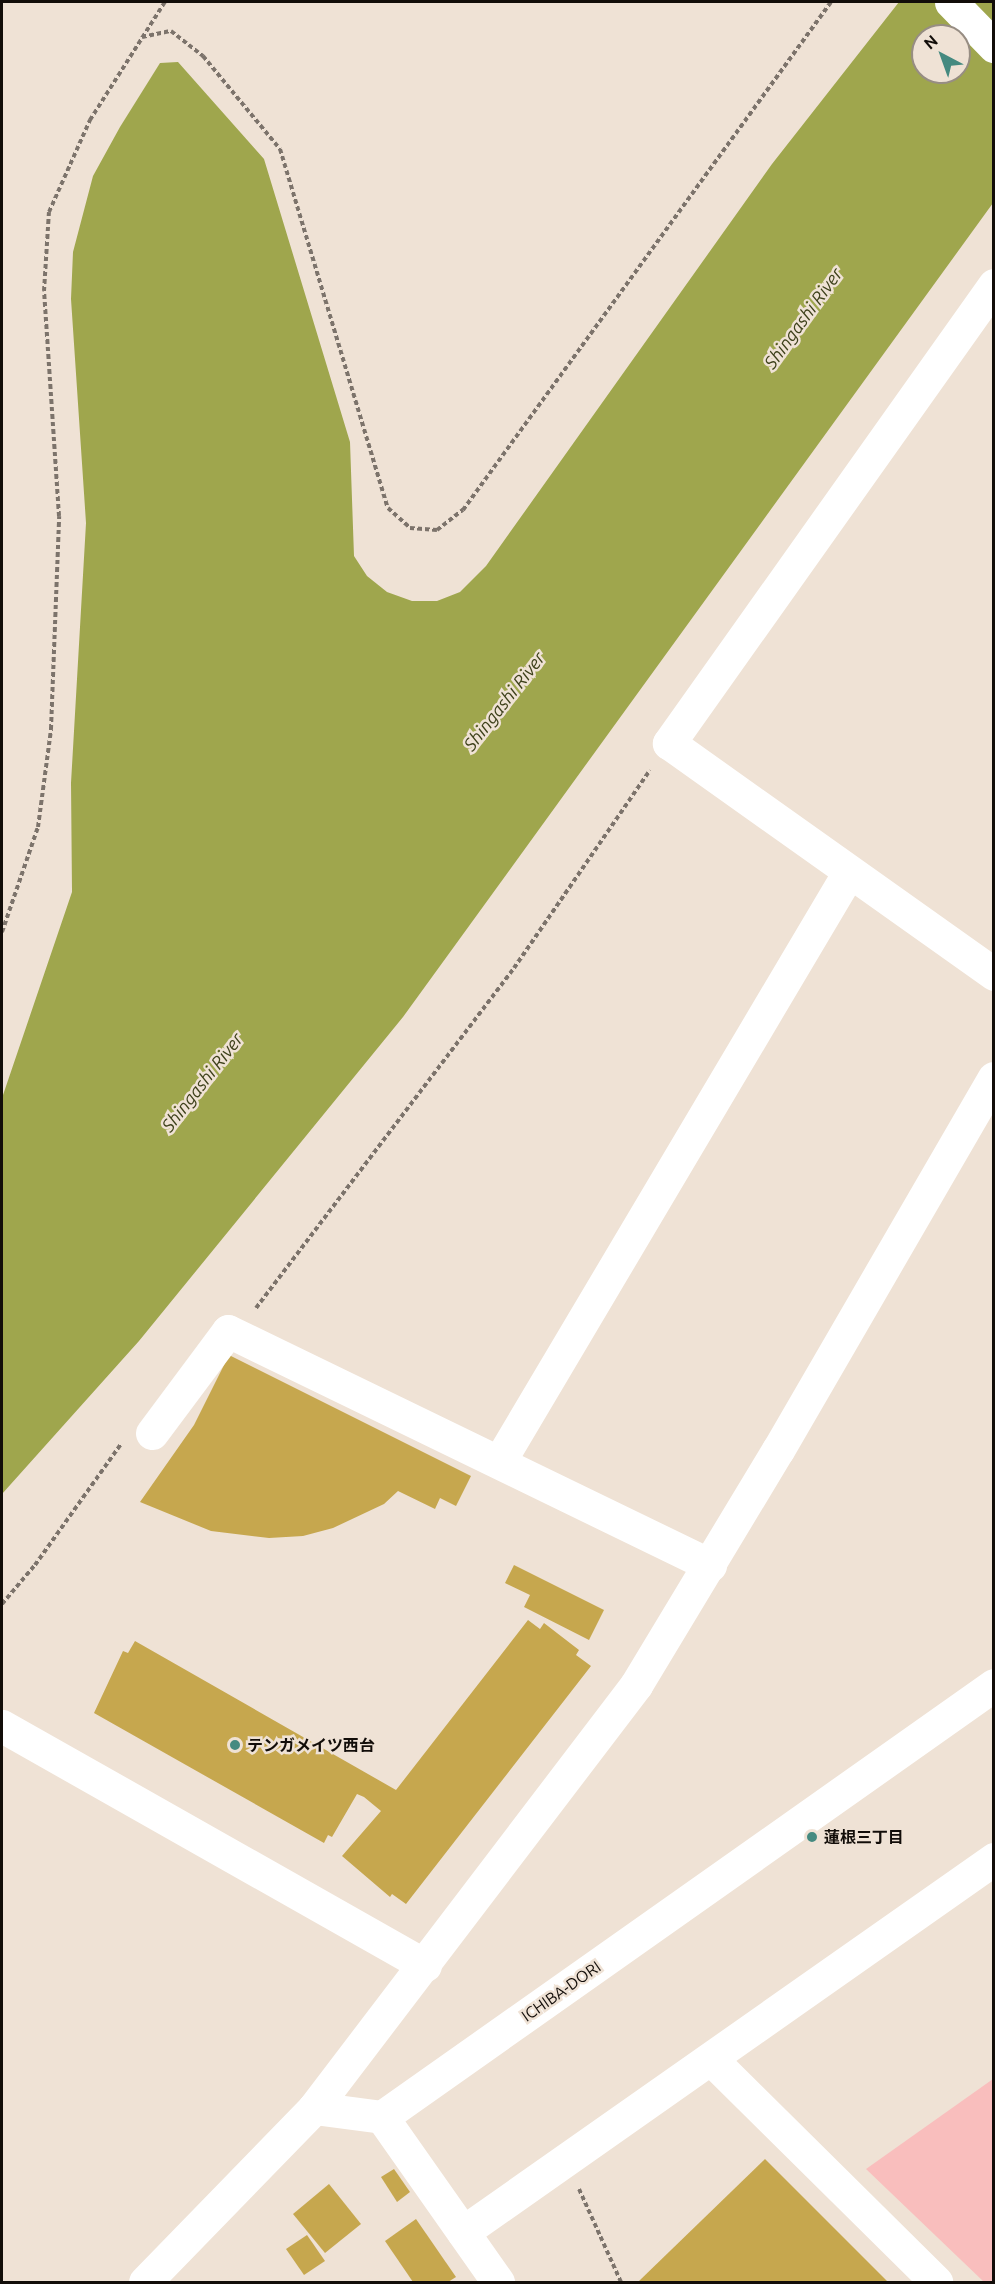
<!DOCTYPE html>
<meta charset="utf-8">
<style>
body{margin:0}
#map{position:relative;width:995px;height:2284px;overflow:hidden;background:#efe2d5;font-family:Ubuntu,"Noto Sans JP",sans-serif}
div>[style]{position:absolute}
.green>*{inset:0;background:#f9bebd}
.water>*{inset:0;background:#9fa64d}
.building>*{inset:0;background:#c6a74e}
.path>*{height:4px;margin-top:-2px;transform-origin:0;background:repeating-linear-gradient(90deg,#7c736b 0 4.5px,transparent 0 7.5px)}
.minor>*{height:33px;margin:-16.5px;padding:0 16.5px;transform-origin:16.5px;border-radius:16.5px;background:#fff}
.dots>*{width:16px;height:16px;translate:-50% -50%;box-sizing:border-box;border:3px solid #efe2d5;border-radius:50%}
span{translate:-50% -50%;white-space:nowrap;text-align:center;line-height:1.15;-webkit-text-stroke:5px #efe2d5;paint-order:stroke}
.poi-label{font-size:16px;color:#120d09;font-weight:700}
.left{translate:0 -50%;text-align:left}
.street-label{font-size:16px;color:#120d09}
.water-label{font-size:18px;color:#3e411b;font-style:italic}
.frame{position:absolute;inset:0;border:3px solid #120d09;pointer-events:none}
.north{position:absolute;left:911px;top:24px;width:60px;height:60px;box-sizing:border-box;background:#efe2d5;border:2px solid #978d83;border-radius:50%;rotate:319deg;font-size:16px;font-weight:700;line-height:24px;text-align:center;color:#120d09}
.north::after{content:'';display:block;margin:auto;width:21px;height:27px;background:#458a80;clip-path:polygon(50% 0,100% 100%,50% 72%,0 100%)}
</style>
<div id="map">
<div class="green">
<i style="clip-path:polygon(993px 2079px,994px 2282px,984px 2282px,866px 2169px)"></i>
</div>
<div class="water">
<i style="clip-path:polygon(evenodd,899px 2px,993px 2px,993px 203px,403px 1017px,139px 1341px,2px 1494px,2px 1098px,72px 892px,71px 783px,86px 523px,71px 299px,73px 252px,93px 176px,120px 127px,160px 63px,178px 62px,264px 159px,350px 442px,354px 556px,367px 576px,387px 592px,412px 601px,437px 601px,460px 592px,486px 566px,772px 164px,899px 2px,923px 36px,959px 36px,959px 72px,923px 72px,923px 36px)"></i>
</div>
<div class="building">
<i style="clip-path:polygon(229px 1355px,471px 1476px,456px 1506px,440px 1498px,435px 1509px,398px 1491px,384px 1504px,333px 1528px,303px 1536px,269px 1538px,211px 1531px,140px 1502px,194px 1425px)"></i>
<i style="clip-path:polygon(514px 1565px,604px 1610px,589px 1640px,524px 1607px,530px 1595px,505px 1583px)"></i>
<i style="clip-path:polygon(528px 1620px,540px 1629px,544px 1623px,579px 1650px,576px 1655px,591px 1666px,406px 1904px,392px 1894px,390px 1897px,342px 1856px,381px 1811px,364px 1797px,357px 1794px,332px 1837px,328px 1835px,324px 1843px,94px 1713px,123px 1651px,128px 1653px,135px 1641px,396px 1790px)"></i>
<i style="clip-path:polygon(765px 2159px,888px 2282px,641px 2282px,639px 2281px)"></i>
<i style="clip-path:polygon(394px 2169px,410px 2192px,397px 2202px,381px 2177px)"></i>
<i style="clip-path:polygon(329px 2184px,361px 2224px,325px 2253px,293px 2214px)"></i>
<i style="clip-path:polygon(416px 2219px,456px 2277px,448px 2282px,413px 2282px,385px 2241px)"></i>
<i style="clip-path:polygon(307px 2235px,325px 2261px,304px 2275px,286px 2249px)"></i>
</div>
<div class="path">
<i style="left:142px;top:37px;width:30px;rotate:-12deg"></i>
<i style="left:171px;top:31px;width:41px;rotate:38deg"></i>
<i style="left:203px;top:56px;width:121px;rotate:50.4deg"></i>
<i style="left:280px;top:149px;width:375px;rotate:73.3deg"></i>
<i style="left:388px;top:508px;width:30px;rotate:42deg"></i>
<i style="left:410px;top:528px;width:27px;rotate:4deg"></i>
<i style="left:437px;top:530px;width:33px;rotate:-38deg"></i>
<i style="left:463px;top:510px;width:627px;rotate:-54.08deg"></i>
<i style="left:2px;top:932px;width:111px;rotate:-71.1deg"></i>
<i style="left:38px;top:827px;width:99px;rotate:-82.4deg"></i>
<i style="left:51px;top:729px;width:213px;rotate:-87.8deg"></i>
<i style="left:59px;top:516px;width:225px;rotate:-93.8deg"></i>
<i style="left:44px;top:291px;width:79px;rotate:-86.4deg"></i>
<i style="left:49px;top:212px;width:101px;rotate:-66deg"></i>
<i style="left:90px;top:120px;width:140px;rotate:-57.6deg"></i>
<i style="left:256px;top:1308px;width:427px;rotate:-52.8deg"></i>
<i style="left:514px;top:968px;width:240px;rotate:-55.5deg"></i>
<i style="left:2px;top:1604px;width:51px;rotate:-49.8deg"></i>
<i style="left:35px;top:1565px;width:148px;rotate:-54.6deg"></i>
<i style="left:579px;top:2189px;width:102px;rotate:65.7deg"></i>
</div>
<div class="minor">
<i style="left:951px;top:2px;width:62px;rotate:45.7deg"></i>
<i style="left:994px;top:285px;width:562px;rotate:125.36deg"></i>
<i style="left:669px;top:743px;width:399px;rotate:35.4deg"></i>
<i style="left:152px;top:1433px;width:127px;rotate:-53.3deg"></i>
<i style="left:228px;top:1331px;width:536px;rotate:25.9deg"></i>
<i style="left:499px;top:1462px;width:686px;rotate:-59.32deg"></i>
<i style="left:2px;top:1726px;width:486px;rotate:29.5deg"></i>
<i style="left:711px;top:2059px;width:317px;rotate:44.7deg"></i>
<i style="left:314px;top:2108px;width:69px;rotate:7.5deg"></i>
<i style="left:382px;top:2117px;width:749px;rotate:-35.22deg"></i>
<i style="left:382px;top:2117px;width:202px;rotate:54.9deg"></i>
<i style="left:463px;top:2232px;width:649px;rotate:-35.09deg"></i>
<i style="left:145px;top:2282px;width:243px;rotate:-45.8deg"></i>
<i style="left:314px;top:2108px;width:532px;rotate:-52.72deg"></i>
<i style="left:636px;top:1685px;width:275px;rotate:-58.9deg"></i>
<i style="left:778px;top:1450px;width:430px;rotate:-59.9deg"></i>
</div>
<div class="dots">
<i style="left:235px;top:1745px;background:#458a80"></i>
<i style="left:812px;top:1837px;background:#458a80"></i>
</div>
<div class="poi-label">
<span class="left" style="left:247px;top:1745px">テンガメイツ西台</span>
<span class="left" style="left:824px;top:1837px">蓮根三丁目</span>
</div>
<div class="street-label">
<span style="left:561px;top:1991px;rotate:-35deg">ICHIBA-DORI</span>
</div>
<div class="water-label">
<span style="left:803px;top:318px;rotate:-54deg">Shingashi River</span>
<span style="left:504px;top:701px;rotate:-52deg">Shingashi River</span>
<span style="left:202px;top:1082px;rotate:-52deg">Shingashi River</span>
</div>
<div class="frame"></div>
<div class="north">N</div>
</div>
